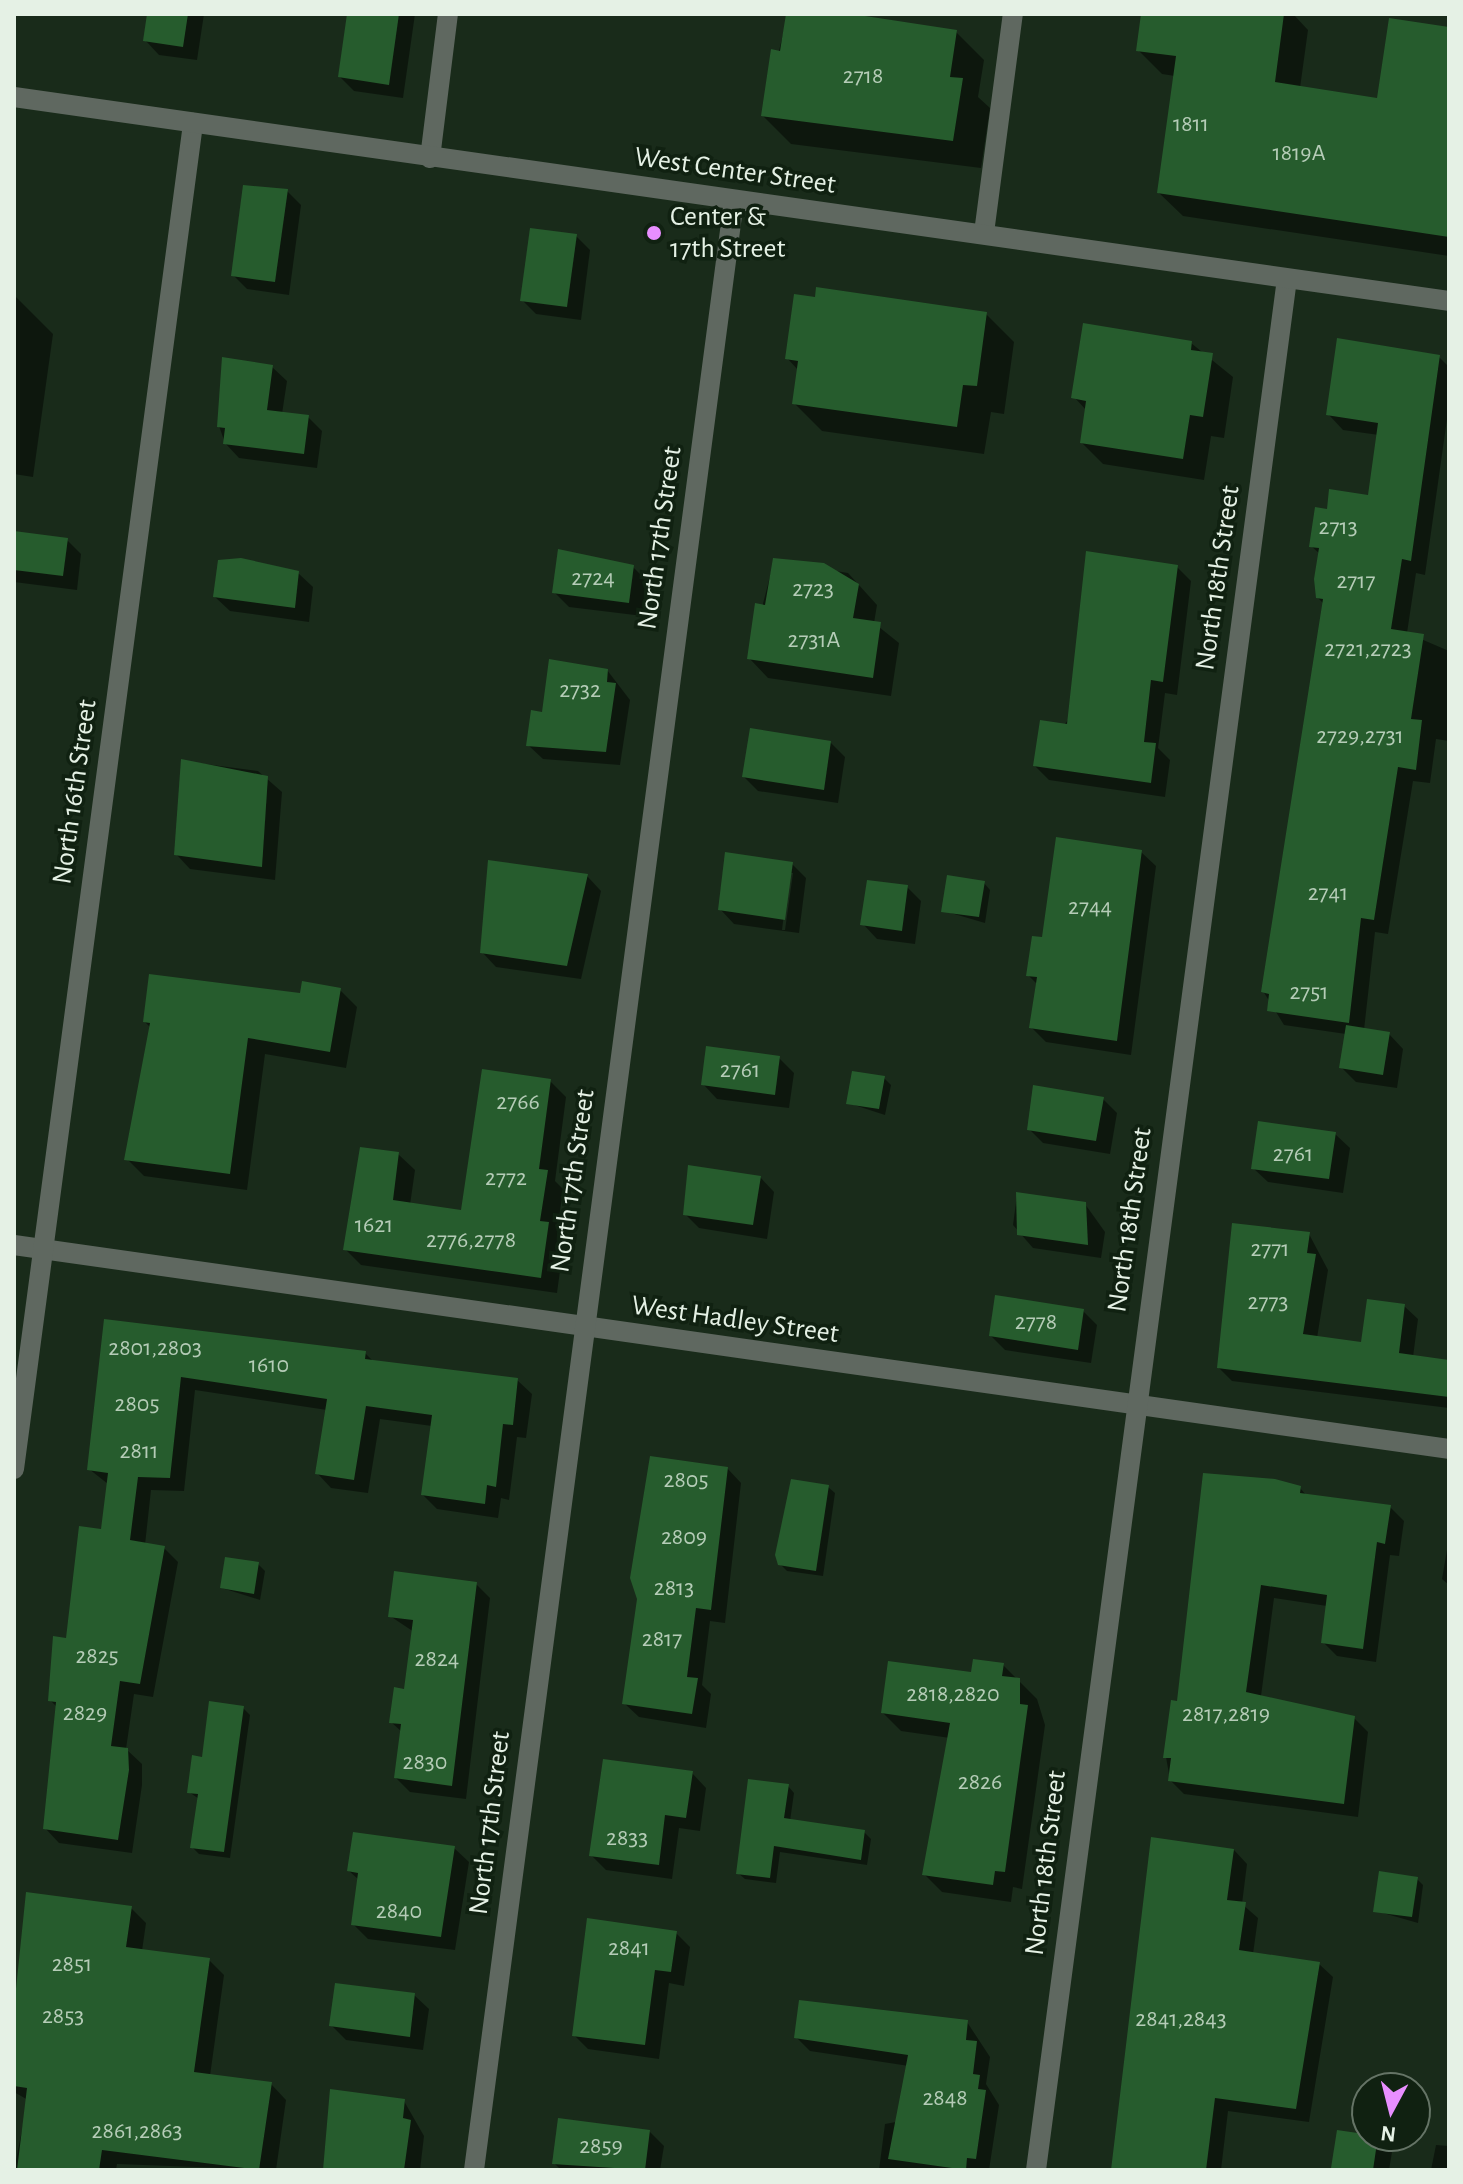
<!DOCTYPE html>
<style>
body{margin:0}
#map{position:relative;width:1463px;height:2184px;overflow:hidden;background:#192b1a;font-family:"Alegreya Sans",sans-serif}
div>[style]{position:absolute}
.shadow>*{inset:0;background:#0007}
.building>*{inset:0;background:#265c2d}
.minor>*{height:20px;margin:-10px;padding:0 10px;transform-origin:10px;border-radius:10px;background:#5f6860}
.tertiary>*{height:20px;margin:-10px;padding:0 10px;transform-origin:10px;border-radius:10px;background:#5f6860}
.dots>*{width:22px;height:22px;translate:-50% -50%;box-sizing:border-box;border:4px solid #102111;border-radius:50%}
span{translate:-50% -50%;white-space:nowrap;text-align:center;line-height:1.15;-webkit-text-stroke:7px #102111;paint-order:stroke}
.number-label{font-size:24px;color:#b5ccb7}
.number-label span{-webkit-text-stroke-width:0}
.street-label{font-size:28px;color:#e5f1e5}
.poi-label{font-size:28px;color:#e5f1e5}
.left{translate:0 -50%;text-align:left}
.frame{position:absolute;inset:0;border:16px solid #e5f1e5;pointer-events:none}
.north{position:absolute;left:1351px;top:2072px;width:80px;height:80px;box-sizing:border-box;background:#102111;border:2px solid #657466;border-radius:50%;rotate:187deg;font-size:22px;font-weight:700;line-height:32px;text-align:center;color:#e5f1e5}
.north::after{content:'';display:block;margin:auto;width:28px;height:36px;background:#e88eff;clip-path:polygon(50% 0,100% 100%,50% 72%,0 100%)}
</style>
<div id="map">
<div class="shadow">
<i style="clip-path:polygon(149px 14px,204px 14px,197px 60px,159px 55px,145px 40px)"></i>
<i style="clip-path:polygon(349px 14px,415px 14px,403px 98px,354px 91px,340px 77px)"></i>
<i style="clip-path:polygon(788px 14px,956px 32px,984px 60px,978px 97px,990px 108px,981px 168px,791px 144px,763px 116px)"></i>
<i style="clip-path:polygon(1143px 14px,1293px 14px,1308px 30px,1300px 88px,1379px 100px,1449px 29px,1449px 256px,1183px 216px,1159px 193px,1175px 76px,1162px 74px,1138px 50px)"></i>
<i style="clip-path:polygon(287px 191px,301px 205px,289px 295px,247px 289px,233px 275px)"></i>
<i style="clip-path:polygon(576px 236px,590px 250px,581px 320px,536px 314px,522px 300px)"></i>
<i style="clip-path:polygon(14px 295px,53px 334px,33px 477px,14px 474px)"></i>
<i style="clip-path:polygon(986px 314px,1014px 342px,1004px 414px,991px 412px,984px 454px,822px 431px,794px 403px,798px 370px,787px 358px)"></i>
<i style="clip-path:polygon(1191px 343px,1233px 377px,1224px 438px,1211px 436px,1204px 480px,1103px 464px,1082px 443px,1087px 411px,1074px 397px)"></i>
<i style="clip-path:polygon(1439px 357px,1449px 367px,1449px 405px,1425px 575px,1416px 573px,1407px 633px,1449px 651px,1449px 741px,1436px 739px,1430px 783px,1413px 781px,1388px 934px,1375px 932px,1364px 1030px,1389px 1034px,1403px 1049px,1397px 1088px,1356px 1082px,1341px 1067px,1346px 1034px,1284px 1025px,1263px 991px,1324px 604px,1318px 598px,1320px 554px,1311px 546px,1328px 511px,1370px 497px,1379px 435px,1343px 430px,1329px 415px)"></i>
<i style="clip-path:polygon(272px 367px,287px 381px,282px 414px,308px 417px,322px 431px,317px 468px,239px 458px,225px 443px,219px 426px)"></i>
<i style="clip-path:polygon(14px 533px,67px 540px,81px 554px,77px 590px,14px 582px)"></i>
<i style="clip-path:polygon(774px 561px,848px 573px,877px 605px,874px 623px,899px 643px,891px 696px,768px 678px,749px 658px)"></i>
<i style="clip-path:polygon(633px 567px,647px 581px,643px 616px,569px 607px,555px 593px)"></i>
<i style="clip-path:polygon(1177px 567px,1191px 581px,1177px 695px,1165px 693px,1158px 748px,1170px 760px,1165px 797px,1049px 780px,1035px 766px)"></i>
<i style="clip-path:polygon(298px 573px,313px 587px,309px 622px,230px 611px,215px 597px)"></i>
<i style="clip-path:polygon(607px 670px,630px 700px,620px 765px,543px 759px,528px 745px,544px 714px)"></i>
<i style="clip-path:polygon(831px 743px,845px 757px,838px 803px,758px 791px,744px 777px)"></i>
<i style="clip-path:polygon(182px 761px,258px 771px,282px 792px,275px 880px,190px 869px,176px 854px)"></i>
<i style="clip-path:polygon(1141px 852px,1156px 866px,1131px 1055px,1046px 1042px,1031px 1027px,1038px 985px,1028px 975px,1044px 940px)"></i>
<i style="clip-path:polygon(evenodd,792px 864px,806px 878px,799px 933px,734px 924px,720px 909px,792px 864px,789px 873px,793px 873px,785px 930px,782px 930px,789px 873px)"></i>
<i style="clip-path:polygon(587px 876px,601px 891px,581px 979px,496px 967px,482px 952px)"></i>
<i style="clip-path:polygon(984px 883px,990px 890px,985px 923px,944px 911px)"></i>
<i style="clip-path:polygon(907px 887px,921px 901px,915px 944px,877px 939px,863px 924px)"></i>
<i style="clip-path:polygon(340px 990px,357px 1007px,346px 1068px,265px 1054px,247px 1190px,144px 1176px,127px 1159px,151px 1028px,145px 1022px)"></i>
<i style="clip-path:polygon(779px 1058px,794px 1073px,789px 1108px,717px 1099px,703px 1084px)"></i>
<i style="clip-path:polygon(884px 1078px,891px 1085px,885px 1115px,848px 1103px)"></i>
<i style="clip-path:polygon(550px 1081px,566px 1097px,555px 1181px,563px 1189px,557px 1233px,564px 1241px,557px 1293px,361px 1265px,345px 1249px,398px 1154px,415px 1170px,410px 1205px,463px 1212px)"></i>
<i style="clip-path:polygon(1103px 1099px,1117px 1113px,1110px 1154px,1043px 1143px,1029px 1129px)"></i>
<i style="clip-path:polygon(1335px 1134px,1350px 1148px,1343px 1193px,1268px 1182px,1253px 1168px)"></i>
<i style="clip-path:polygon(760px 1177px,774px 1192px,767px 1239px,699px 1228px,685px 1214px)"></i>
<i style="clip-path:polygon(1017px 1195px,1085px 1204px,1105px 1232px,1101px 1258px,1033px 1248px,1013px 1225px)"></i>
<i style="clip-path:polygon(1309px 1234px,1328px 1270px,1317px 1338px,1363px 1344px,1404px 1306px,1418px 1319px,1413px 1357px,1449px 1362px,1449px 1408px,1232px 1381px,1219px 1368px)"></i>
<i style="clip-path:polygon(1083px 1311px,1097px 1325px,1091px 1363px,1005px 1350px,991px 1336px)"></i>
<i style="clip-path:polygon(106px 1321px,365px 1353px,374px 1362px,517px 1380px,532px 1394px,526px 1438px,517px 1437px,509px 1500px,501px 1498px,498px 1518px,437px 1509px,423px 1495px,432px 1426px,380px 1419px,368px 1493px,331px 1488px,317px 1473px,327px 1410px,195px 1390px,184px 1491px,151px 1490px,145px 1545px,164px 1548px,178px 1562px,153px 1697px,134px 1694px,126px 1749px,142px 1764px,142px 1785px,132px 1853px,59px 1843px,45px 1828px,57px 1707px,50px 1700px,103px 1531px,108px 1484px,89px 1469px)"></i>
<i style="clip-path:polygon(727px 1468px,741px 1483px,725px 1623px,710px 1621px,702px 1685px,711px 1694px,706px 1728px,639px 1717px,624px 1703px)"></i>
<i style="clip-path:polygon(828px 1487px,835px 1493px,823px 1576px,787px 1571px,780px 1564px)"></i>
<i style="clip-path:polygon(1300px 1488px,1307px 1496px,1390px 1507px,1404px 1521px,1399px 1556px,1390px 1555px,1376px 1662px,1337px 1656px,1323px 1642px,1327px 1606px,1274px 1598px,1261px 1696px,1354px 1718px,1368px 1732px,1358px 1817px,1184px 1794px,1170px 1780px,1166px 1757px,1179px 1704px)"></i>
<i style="clip-path:polygon(1448px 1544px,1449px 1544px,1449px 1585px,1442px 1579px)"></i>
<i style="clip-path:polygon(258px 1564px,265px 1571px,260px 1600px,222px 1588px)"></i>
<i style="clip-path:polygon(476px 1584px,490px 1598px,466px 1799px,410px 1792px,396px 1778px,402px 1732px,391px 1722px,406px 1691px,414px 1632px,390px 1616px)"></i>
<i style="clip-path:polygon(1003px 1665px,1037px 1699px,1045px 1725px,1022px 1889px,1013px 1887px,1011px 1902px,942px 1892px,924px 1874px,950px 1738px,901px 1731px,883px 1713px)"></i>
<i style="clip-path:polygon(243px 1708px,250px 1715px,230px 1858px,199px 1854px,192px 1847px,199px 1799px,189px 1792px)"></i>
<i style="clip-path:polygon(692px 1773px,706px 1788px,700px 1831px,679px 1828px,672px 1879px,606px 1870px,591px 1855px)"></i>
<i style="clip-path:polygon(788px 1786px,794px 1793px,790px 1821px,864px 1832px,871px 1839px,867px 1865px,780px 1852px,776px 1883px,745px 1879px,738px 1873px)"></i>
<i style="clip-path:polygon(454px 1848px,469px 1862px,455px 1950px,368px 1939px,353px 1924px,359px 1880px,349px 1871px)"></i>
<i style="clip-path:polygon(1234px 1850px,1247px 1864px,1242px 1904px,1258px 1918px,1253px 1954px,1319px 1964px,1333px 1977px,1309px 2122px,1228px 2111px,1221px 2170px,1113px 2170px)"></i>
<i style="clip-path:polygon(1417px 1879px,1423px 1885px,1418px 1923px,1376px 1911px)"></i>
<i style="clip-path:polygon(131px 1908px,146px 1923px,142px 1951px,209px 1960px,224px 1975px,210px 2076px,271px 2084px,286px 2100px,276px 2170px,117px 2164px,116px 2170px,14px 2170px,28px 2100px,14px 2092px,14px 2015px)"></i>
<i style="clip-path:polygon(676px 1933px,690px 1947px,684px 1986px,669px 1983px,659px 2059px,588px 2049px,574px 2035px)"></i>
<i style="clip-path:polygon(414px 1995px,429px 2009px,423px 2050px,346px 2040px,331px 2025px)"></i>
<i style="clip-path:polygon(967px 2022px,990px 2057px,986px 2084px,999px 2105px,989px 2170px,879px 2170px,885px 2124px,901px 2121px,909px 2066px,810px 2051px,796px 2037px)"></i>
<i style="clip-path:polygon(404px 2101px,424px 2136px,420px 2170px,325px 2170px)"></i>
<i style="clip-path:polygon(649px 2131px,664px 2146px,660px 2170px,561px 2170px,554px 2163px)"></i>
<i style="clip-path:polygon(1378px 2137px,1392px 2152px,1389px 2170px,1333px 2167px)"></i>
<i style="clip-path:polygon(1436px 2145px,1449px 2146px,1449px 2170px,1431px 2170px)"></i>
</div>
<div class="building">
<i style="clip-path:polygon(147px 14px,188px 14px,183px 47px,143px 41px)"></i>
<i style="clip-path:polygon(347px 14px,399px 14px,389px 85px,338px 77px)"></i>
<i style="clip-path:polygon(786px 14px,852px 14px,957px 30px,950px 77px,963px 78px,953px 141px,761px 116px,771px 49px,780px 51px)"></i>
<i style="clip-path:polygon(1141px 14px,1284px 14px,1275px 82px,1377px 98px,1389px 18px,1449px 27px,1449px 237px,1157px 193px,1176px 56px,1136px 51px)"></i>
<i style="clip-path:polygon(243px 185px,288px 189px,275px 282px,231px 276px)"></i>
<i style="clip-path:polygon(530px 228px,577px 234px,567px 307px,520px 301px)"></i>
<i style="clip-path:polygon(816px 287px,987px 312px,977px 386px,963px 385px,957px 427px,792px 404px,798px 361px,785px 359px,794px 294px,815px 297px)"></i>
<i style="clip-path:polygon(1083px 323px,1192px 341px,1191px 350px,1213px 353px,1203px 417px,1190px 415px,1183px 459px,1080px 443px,1086px 401px,1071px 398px)"></i>
<i style="clip-path:polygon(1337px 338px,1440px 355px,1411px 561px,1402px 559px,1391px 629px,1424px 634px,1411px 719px,1422px 720px,1416px 770px,1398px 767px,1374px 920px,1361px 918px,1349px 1023px,1267px 1011px,1269px 994px,1261px 992px,1323px 599px,1316px 598px,1314px 579px,1319px 548px,1309px 547px,1315px 507px,1327px 509px,1329px 489px,1368px 495px,1378px 423px,1326px 415px)"></i>
<i style="clip-path:polygon(222px 357px,273px 365px,267px 410px,309px 415px,304px 454px,223px 444px,225px 428px,217px 427px)"></i>
<i style="clip-path:polygon(14px 531px,68px 538px,63px 576px,14px 570px)"></i>
<i style="clip-path:polygon(558px 549px,634px 565px,629px 603px,552px 593px)"></i>
<i style="clip-path:polygon(1086px 551px,1178px 565px,1163px 682px,1151px 680px,1144px 742px,1156px 743px,1151px 783px,1033px 766px,1040px 720px,1067px 724px)"></i>
<i style="clip-path:polygon(241px 558px,299px 571px,295px 608px,213px 597px,218px 560px)"></i>
<i style="clip-path:polygon(773px 558px,824px 563px,859px 584px,853px 618px,881px 622px,873px 678px,747px 659px,755px 603px,765px 605px)"></i>
<i style="clip-path:polygon(549px 659px,608px 669px,607px 682px,616px 683px,606px 752px,526px 746px,531px 710px,542px 712px)"></i>
<i style="clip-path:polygon(750px 728px,831px 741px,824px 790px,742px 777px)"></i>
<i style="clip-path:polygon(181px 759px,268px 776px,262px 867px,174px 855px)"></i>
<i style="clip-path:polygon(1056px 837px,1142px 850px,1117px 1041px,1029px 1028px,1037px 977px,1026px 976px,1032px 936px,1042px 937px)"></i>
<i style="clip-path:polygon(725px 852px,793px 862px,785px 920px,718px 910px)"></i>
<i style="clip-path:polygon(488px 860px,588px 874px,567px 966px,480px 953px)"></i>
<i style="clip-path:polygon(947px 875px,985px 881px,979px 917px,941px 912px)"></i>
<i style="clip-path:polygon(867px 880px,908px 885px,902px 931px,860px 925px)"></i>
<i style="clip-path:polygon(149px 974px,300px 993px,302px 981px,341px 988px,330px 1052px,248px 1038px,230px 1174px,124px 1160px,150px 1023px,143px 1022px)"></i>
<i style="clip-path:polygon(1346px 1025px,1390px 1032px,1383px 1075px,1339px 1068px)"></i>
<i style="clip-path:polygon(706px 1046px,780px 1056px,775px 1095px,701px 1085px)"></i>
<i style="clip-path:polygon(482px 1069px,551px 1079px,539px 1169px,548px 1170px,540px 1221px,549px 1222px,541px 1278px,343px 1250px,360px 1147px,399px 1152px,393px 1200px,461px 1210px)"></i>
<i style="clip-path:polygon(852px 1071px,885px 1076px,879px 1109px,846px 1104px)"></i>
<i style="clip-path:polygon(1033px 1085px,1104px 1097px,1096px 1141px,1027px 1130px)"></i>
<i style="clip-path:polygon(1258px 1121px,1336px 1132px,1329px 1179px,1251px 1169px)"></i>
<i style="clip-path:polygon(688px 1165px,761px 1176px,753px 1225px,683px 1215px)"></i>
<i style="clip-path:polygon(1016px 1192px,1086px 1202px,1088px 1245px,1017px 1235px)"></i>
<i style="clip-path:polygon(1232px 1223px,1310px 1232px,1307px 1253px,1316px 1254px,1303px 1334px,1361px 1342px,1367px 1299px,1405px 1304px,1399px 1353px,1449px 1360px,1449px 1397px,1217px 1368px)"></i>
<i style="clip-path:polygon(995px 1295px,1084px 1309px,1078px 1350px,989px 1336px)"></i>
<i style="clip-path:polygon(104px 1319px,366px 1351px,365px 1359px,518px 1378px,513px 1425px,503px 1424px,496px 1487px,487px 1485px,485px 1504px,421px 1495px,432px 1415px,366px 1406px,354px 1480px,315px 1474px,327px 1399px,181px 1377px,170px 1478px,138px 1477px,130px 1540px,165px 1546px,140px 1684px,120px 1681px,111px 1746px,128px 1748px,129px 1770px,118px 1840px,43px 1829px,56px 1702px,48px 1701px,53px 1636px,66px 1638px,79px 1526px,101px 1529px,108px 1473px,87px 1470px)"></i>
<i style="clip-path:polygon(650px 1456px,728px 1467px,711px 1610px,696px 1608px,687px 1677px,698px 1678px,692px 1714px,622px 1704px,637px 1599px,630px 1578px)"></i>
<i style="clip-path:polygon(1203px 1473px,1275px 1479px,1301px 1486px,1300px 1493px,1391px 1505px,1385px 1544px,1377px 1542px,1363px 1649px,1321px 1643px,1327px 1595px,1261px 1585px,1246px 1692px,1355px 1716px,1344px 1804px,1168px 1781px,1171px 1758px,1163px 1758px,1171px 1700px,1177px 1701px)"></i>
<i style="clip-path:polygon(791px 1479px,829px 1485px,816px 1571px,778px 1565px,775px 1555px)"></i>
<i style="clip-path:polygon(225px 1557px,259px 1562px,254px 1594px,220px 1588px)"></i>
<i style="clip-path:polygon(394px 1571px,477px 1582px,452px 1786px,394px 1778px,401px 1724px,389px 1723px,394px 1687px,404px 1689px,413px 1620px,388px 1617px)"></i>
<i style="clip-path:polygon(973px 1659px,1004px 1663px,1002px 1676px,1020px 1678px,1020px 1704px,1028px 1705px,1005px 1872px,995px 1871px,993px 1885px,922px 1875px,950px 1723px,881px 1713px,888px 1661px,971px 1672px)"></i>
<i style="clip-path:polygon(209px 1701px,244px 1706px,224px 1852px,190px 1848px,198px 1794px,187px 1793px,192px 1755px,202px 1757px)"></i>
<i style="clip-path:polygon(603px 1759px,693px 1771px,686px 1818px,665px 1815px,659px 1865px,589px 1856px)"></i>
<i style="clip-path:polygon(748px 1779px,789px 1784px,784px 1818px,865px 1830px,861px 1860px,774px 1846px,770px 1878px,736px 1874px)"></i>
<i style="clip-path:polygon(353px 1832px,455px 1846px,441px 1937px,351px 1925px,358px 1873px,347px 1871px)"></i>
<i style="clip-path:polygon(1151px 1837px,1234px 1849px,1227px 1900px,1246px 1902px,1239px 1950px,1320px 1962px,1296px 2109px,1215px 2098px,1206px 2170px,1111px 2170px)"></i>
<i style="clip-path:polygon(1379px 1871px,1418px 1877px,1412px 1917px,1373px 1912px)"></i>
<i style="clip-path:polygon(26px 1892px,132px 1906px,126px 1947px,210px 1958px,194px 2072px,272px 2082px,259px 2170px,102px 2150px,99px 2170px,17px 2170px,27px 2088px,14px 2086px,14px 2008px)"></i>
<i style="clip-path:polygon(587px 1918px,677px 1931px,671px 1972px,655px 1970px,645px 2045px,572px 2036px)"></i>
<i style="clip-path:polygon(335px 1983px,415px 1993px,410px 2037px,329px 2026px)"></i>
<i style="clip-path:polygon(799px 2000px,968px 2020px,966px 2040px,977px 2041px,973px 2074px,980px 2075px,978px 2089px,986px 2090px,976px 2159px,967px 2158px,966px 2170px,888px 2159px,908px 2055px,794px 2038px)"></i>
<i style="clip-path:polygon(330px 2089px,405px 2099px,403px 2118px,411px 2120px,404px 2170px,323px 2170px)"></i>
<i style="clip-path:polygon(558px 2118px,650px 2130px,645px 2170px,552px 2164px)"></i>
<i style="clip-path:polygon(1337px 2130px,1378px 2136px,1373px 2170px,1331px 2168px)"></i>
</div>
<div class="minor">
<i style="left:430px;top:158px;width:145px;rotate:-82.9deg"></i>
<i style="left:984px;top:233px;width:221px;rotate:-82.5deg"></i>
<i style="left:14px;top:1245px;width:1449px;rotate:8.09deg"></i>
<i style="left:14px;top:1469px;width:1358px;rotate:-82.42deg"></i>
<i style="left:474px;top:2170px;width:1987px;rotate:-82.48deg"></i>
<i style="left:1036px;top:2170px;width:1907px;rotate:-82.44deg"></i>
</div>
<div class="tertiary">
<i style="left:14px;top:97px;width:1449px;rotate:8.09deg"></i>
</div>
<div class="dots">
<i style="left:654px;top:233px;background:#e88eff"></i>
</div>
<div class="number-label">
<span style="left:863px;top:77px">2718</span>
<span style="left:1191px;top:125px">1811</span>
<span style="left:1299px;top:154px">1819A</span>
<span style="left:1338px;top:528px">2713</span>
<span style="left:593px;top:579px">2724</span>
<span style="left:1356px;top:582px">2717</span>
<span style="left:813px;top:590px">2723</span>
<span style="left:814px;top:641px">2731A</span>
<span style="left:1368px;top:650px">2721,2723</span>
<span style="left:580px;top:691px">2732</span>
<span style="left:1360px;top:737px">2729,2731</span>
<span style="left:1328px;top:894px">2741</span>
<span style="left:1090px;top:908px">2744</span>
<span style="left:1309px;top:993px">2751</span>
<span style="left:740px;top:1071px">2761</span>
<span style="left:518px;top:1103px">2766</span>
<span style="left:1293px;top:1155px">2761</span>
<span style="left:506px;top:1179px">2772</span>
<span style="left:374px;top:1226px">1621</span>
<span style="left:471px;top:1241px">2776,2778</span>
<span style="left:1270px;top:1250px">2771</span>
<span style="left:1268px;top:1303px">2773</span>
<span style="left:1036px;top:1323px">2778</span>
<span style="left:155px;top:1349px">2801,2803</span>
<span style="left:269px;top:1366px">1610</span>
<span style="left:137px;top:1405px">2805</span>
<span style="left:139px;top:1452px">2811</span>
<span style="left:686px;top:1481px">2805</span>
<span style="left:684px;top:1538px">2809</span>
<span style="left:674px;top:1589px">2813</span>
<span style="left:662px;top:1640px">2817</span>
<span style="left:97px;top:1657px">2825</span>
<span style="left:437px;top:1660px">2824</span>
<span style="left:953px;top:1695px">2818,2820</span>
<span style="left:85px;top:1714px">2829</span>
<span style="left:1226px;top:1715px">2817,2819</span>
<span style="left:425px;top:1763px">2830</span>
<span style="left:980px;top:1783px">2826</span>
<span style="left:627px;top:1839px">2833</span>
<span style="left:399px;top:1912px">2840</span>
<span style="left:629px;top:1949px">2841</span>
<span style="left:72px;top:1965px">2851</span>
<span style="left:63px;top:2017px">2853</span>
<span style="left:1181px;top:2020px">2841,2843</span>
<span style="left:945px;top:2099px">2848</span>
<span style="left:137px;top:2132px">2861,2863</span>
<span style="left:601px;top:2147px">2859</span>
</div>
<div class="street-label">
<span style="left:735px;top:171px;rotate:8deg">West Center Street</span>
<span style="left:660px;top:538px;rotate:-82deg">North 17th Street</span>
<span style="left:1218px;top:578px;rotate:-82deg">North 18th Street</span>
<span style="left:75px;top:792px;rotate:-82deg">North 16th Street</span>
<span style="left:573px;top:1181px;rotate:-82deg">North 17th Street</span>
<span style="left:1130px;top:1220px;rotate:-82deg">North 18th Street</span>
<span style="left:735px;top:1320px;rotate:8deg">West Hadley Street</span>
<span style="left:490px;top:1823px;rotate:-83deg">North 17th Street</span>
<span style="left:1046px;top:1863px;rotate:-83deg">North 18th Street</span>
</div>
<div class="poi-label">
<span class="left" style="left:670px;top:233px">Center &amp;<br>17th Street</span>
</div>
<div class="frame"></div>
<div class="north">N</div>
</div>
